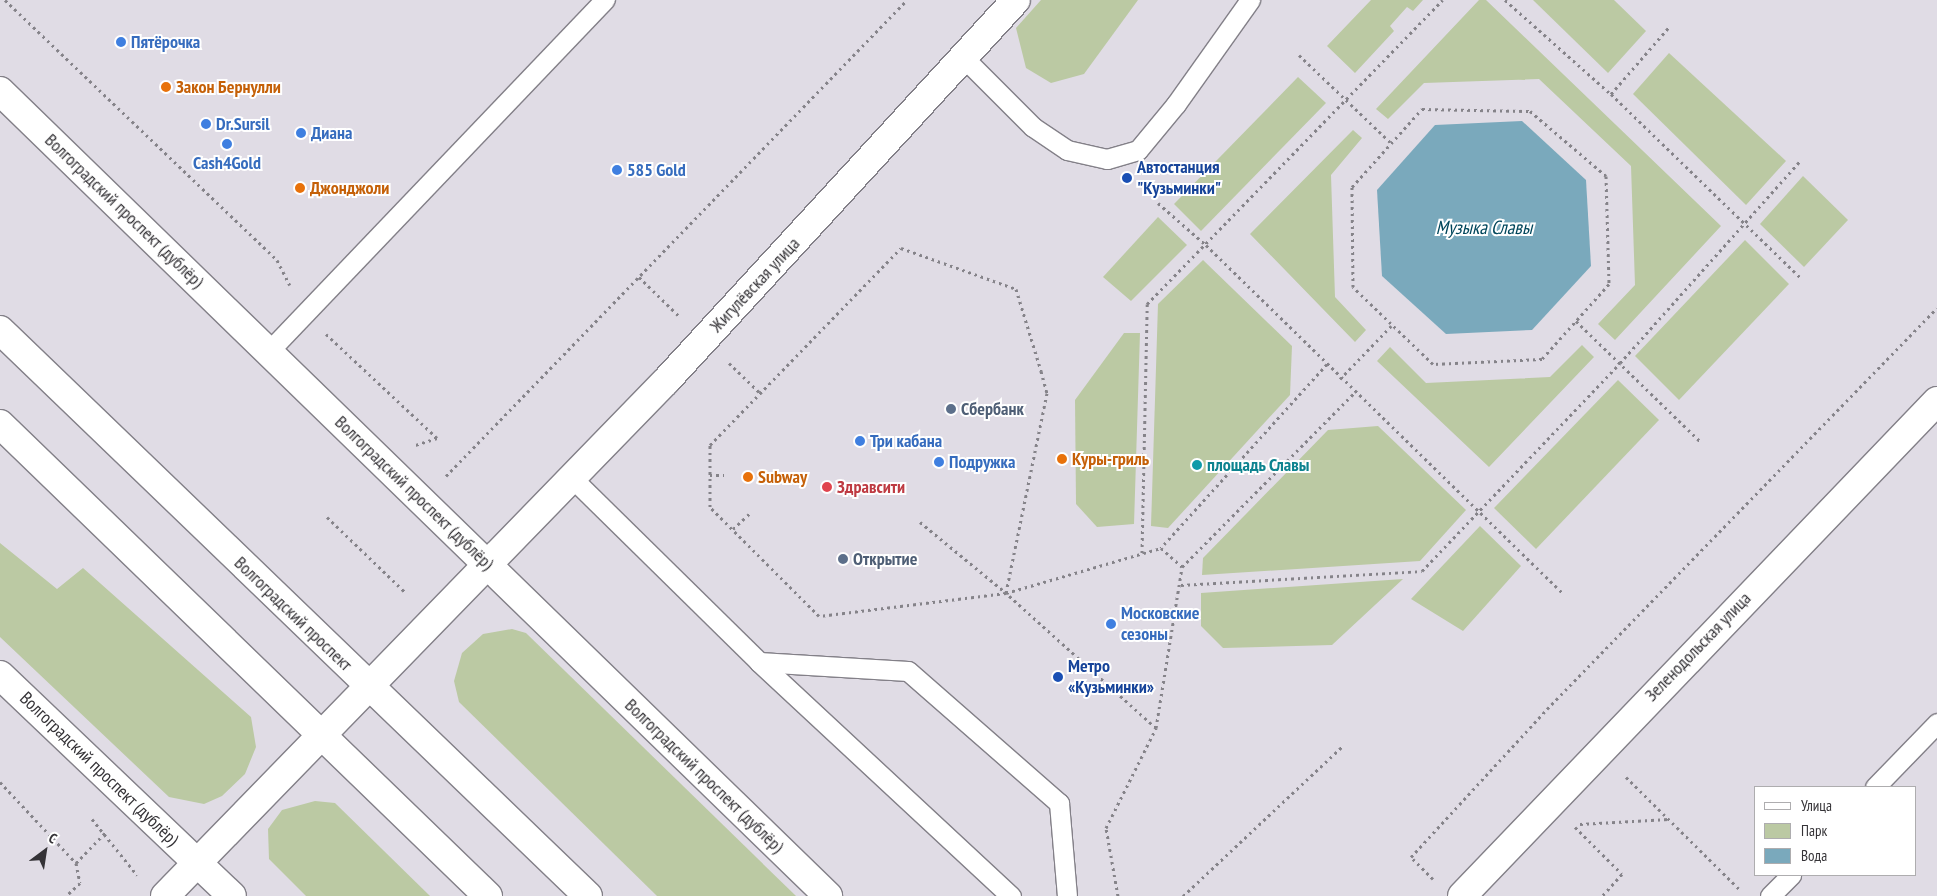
<!DOCTYPE html>
<meta charset="utf-8">
<style>
body{margin:0}
#map{position:relative;width:1937px;height:896px;overflow:hidden;background:#e0dce5;font-family:"PT Sans Narrow",sans-serif}
div>[style]{position:absolute}
.green>*{inset:0;background:#bbc9a3}
.water>*{inset:0;background:#7aa9bc}
.path>*{height:3px;margin-top:-1.5px;transform-origin:0;background:repeating-linear-gradient(90deg,#858389 0 2.5px,transparent 0 6.5px)}
.roads{filter:drop-shadow(1px 0 #838088) drop-shadow(-1px 0 #838088) drop-shadow(0 1px #838088) drop-shadow(0 -1px #838088)}
.service>*{height:19px;margin:-9.5px;padding:0 9.5px;transform-origin:9.5px;border-radius:9.5px;background:#fff}
.tertiary>*{height:28px;margin:-14px;padding:0 14px;transform-origin:14px;border-radius:14px;background:#fff}
.primary>*{height:28px;margin:-14px;padding:0 14px;transform-origin:14px;border-radius:14px;background:#fff}
.dots>*{width:14px;height:14px;translate:-50% -50%;box-sizing:border-box;border:2px solid #fff;border-radius:50%}
span{translate:-50% -50%;white-space:nowrap;text-align:center;line-height:1.15;-webkit-text-stroke:4px #fff;paint-order:stroke}
.shop-label{font-size:18px;color:#366cbe;font-weight:700}
.left{translate:0 -50%;text-align:left}
.food-label{font-size:18px;color:#c56008;font-weight:700}
.transit-label{font-size:18px;color:#164399;font-weight:700}
.street-label{font-size:18px;color:#353337}
.service-label{font-size:18px;color:#4e5e75;font-weight:700}
.culture-label{font-size:18px;color:#0d838f;font-weight:700}
.health-label{font-size:18px;color:#be3a42;font-weight:700}
.water-label{font-size:19px;color:#00465b;font-style:italic}
.legend{position:absolute;left:1754px;top:786px;width:162px;height:90px;box-sizing:border-box;background:#fff;border:1px solid #aeadaf;margin:0;padding:6px 9px;list-style:none;font-size:15px;color:#353337}
.legend li{display:flex;align-items:center;gap:10px;height:25px}
.legend b{width:25px;border:1px solid #aeadaf}
.north{position:absolute;left:20px;top:826px;width:50px;height:50px;-webkit-text-stroke:4px #fff;paint-order:stroke;rotate:31deg;font-size:14px;font-weight:700;line-height:20px;text-align:center;color:#353337}
.north::after{content:'';display:block;margin:auto;width:18px;height:22px;background:#353337;clip-path:polygon(50% 0,100% 100%,50% 72%,0 100%)}
</style>
<div id="map">
<div class="green">
<i style="clip-path:polygon(1041px 0,1138px 0,1084px 74px,1051px 83px,1026px 68px,1016px 28px)"></i>
<i style="clip-path:polygon(1371px 0,1423px 0,1413px 11px,1407px 7px,1390px 26px,1394px 31px,1355px 73px,1327px 46px)"></i>
<i style="clip-path:polygon(1479px 0,1486px 0,1721px 226px,1615px 340px,1598px 324px,1635px 285px,1631px 166px,1539px 79px,1424px 83px,1388px 119px,1376px 109px)"></i>
<i style="clip-path:polygon(1533px 0,1614px 0,1646px 31px,1608px 73px)"></i>
<i style="clip-path:polygon(1669px 53px,1786px 161px,1746px 205px,1633px 94px)"></i>
<i style="clip-path:polygon(1298px 77px,1326px 103px,1201px 231px,1174px 204px)"></i>
<i style="clip-path:polygon(1353px 130px,1362px 138px,1331px 175px,1335px 297px,1366px 330px,1355px 342px,1250px 234px)"></i>
<i style="clip-path:polygon(1803px 176px,1848px 220px,1804px 267px,1760px 224px)"></i>
<i style="clip-path:polygon(1158px 217px,1187px 245px,1131px 301px,1103px 277px)"></i>
<i style="clip-path:polygon(1745px 240px,1789px 284px,1679px 400px,1635px 356px)"></i>
<i style="clip-path:polygon(1203px 260px,1292px 346px,1290px 395px,1168px 528px,1151px 526px,1158px 304px)"></i>
<i style="clip-path:polygon(1124px 333px,1140px 333px,1134px 524px,1097px 527px,1076px 504px,1075px 400px)"></i>
<i style="clip-path:polygon(1582px 345px,1594px 357px,1489px 467px,1377px 361px,1390px 347px,1426px 383px,1550px 377px)"></i>
<i style="clip-path:polygon(1618px 380px,1659px 420px,1536px 549px,1494px 508px)"></i>
<i style="clip-path:polygon(1378px 426px,1466px 510px,1420px 561px,1202px 575px,1203px 558px,1328px 430px)"></i>
<i style="clip-path:polygon(1480px 526px,1521px 566px,1463px 631px,1411px 599px)"></i>
<i style="clip-path:polygon(0 543px,57px 589px,83px 568px,251px 717px,256px 747px,245px 774px,222px 796px,204px 804px,169px 797px,0 637px)"></i>
<i style="clip-path:polygon(1403px 579px,1332px 645px,1223px 648px,1201px 626px,1201px 593px)"></i>
<i style="clip-path:polygon(512px 629px,526px 633px,796px 896px,657px 896px,459px 702px,454px 681px,462px 653px,483px 634px)"></i>
<i style="clip-path:polygon(315px 801px,335px 803px,430px 896px,306px 896px,269px 859px,268px 829px,282px 810px)"></i>
</div>
<div class="water">
<i style="clip-path:polygon(1522px 121px,1586px 180px,1591px 266px,1532px 330px,1446px 334px,1382px 276px,1377px 190px,1435px 125px)"></i>
</div>
<div class="path">
<i style="left:5px;top:0;width:376px;rotate:43.7deg"></i>
<i style="left:277px;top:260px;width:28px;rotate:63deg"></i>
<i style="left:1505px;top:0;width:142px;rotate:41.6deg"></i>
<i style="left:1611px;top:94px;width:263px;rotate:44.1deg"></i>
<i style="left:1299px;top:55px;width:127px;rotate:43.7deg"></i>
<i style="left:1611px;top:94px;width:90px;rotate:-49.1deg"></i>
<i style="left:1422px;top:109px;width:108px;rotate:1.1deg"></i>
<i style="left:1530px;top:111px;width:100px;rotate:40.5deg"></i>
<i style="left:1606px;top:176px;width:108px;rotate:88.4deg"></i>
<i style="left:1609px;top:284px;width:101px;rotate:131.8deg"></i>
<i style="left:1542px;top:359px;width:109px;rotate:177.4deg"></i>
<i style="left:1433px;top:364px;width:111px;rotate:-136.1deg"></i>
<i style="left:1353px;top:287px;width:100px;rotate:-90.6deg"></i>
<i style="left:1352px;top:187px;width:105px;rotate:-48.1deg"></i>
<i style="left:1158px;top:203px;width:64px;rotate:41.2deg"></i>
<i style="left:1206px;top:245px;width:499px;rotate:44.3deg"></i>
<i style="left:639px;top:277px;width:56px;rotate:44.3deg"></i>
<i style="left:1576px;top:321px;width:174px;rotate:44.1deg"></i>
<i style="left:326px;top:334px;width:152px;rotate:43.1deg"></i>
<i style="left:437px;top:438px;width:23px;rotate:162deg"></i>
<i style="left:729px;top:363px;width:42px;rotate:44deg"></i>
<i style="left:1327px;top:364px;width:248px;rotate:132.1deg"></i>
<i style="left:1161px;top:548px;width:28px;rotate:42deg"></i>
<i style="left:1182px;top:567px;width:246px;rotate:-45.3deg"></i>
<i style="left:1340px;top:379px;width:74px;rotate:-46.1deg"></i>
<i style="left:710px;top:475px;width:14px"></i>
<i style="left:446px;top:476px;width:663px;rotate:-45.92deg"></i>
<i style="left:327px;top:517px;width:108px;rotate:43.9deg"></i>
<i style="left:920px;top:522px;width:112px;rotate:39.5deg"></i>
<i style="left:733px;top:529px;width:25px;rotate:-43deg"></i>
<i style="left:1142px;top:553px;width:249px;rotate:-88.8deg"></i>
<i style="left:1147px;top:304px;width:424px;rotate:-45.8deg"></i>
<i style="left:1181px;top:585px;width:241px;rotate:-3.3deg"></i>
<i style="left:1422px;top:571px;width:287px;rotate:-46.4deg"></i>
<i style="left:1620px;top:363px;width:272px;rotate:-48.3deg"></i>
<i style="left:1156px;top:728px;width:163px;rotate:-80.8deg"></i>
<i style="left:1626px;top:777px;width:161px;rotate:44.7deg"></i>
<i style="left:0;top:782px;width:111px;rotate:46.8deg"></i>
<i style="left:76px;top:863px;width:20px;rotate:79deg"></i>
<i style="left:80px;top:883px;width:19px;rotate:137deg"></i>
<i style="left:92px;top:819px;width:72px;rotate:51.2deg"></i>
<i style="left:1580px;top:824px;width:89px;rotate:-3.2deg"></i>
<i style="left:1575px;top:827px;width:66px;rotate:45deg"></i>
<i style="left:1622px;top:874px;width:30px;rotate:132deg"></i>
<i style="left:76px;top:863px;width:42px;rotate:-46deg"></i>
<i style="left:1433px;top:879px;width:31px;rotate:-135deg"></i>
<i style="left:1411px;top:857px;width:201px;rotate:-47.4deg"></i>
<i style="left:1547px;top:709px;width:559px;rotate:-45.8deg"></i>
<i style="left:1118px;top:896px;width:69px;rotate:-100deg"></i>
<i style="left:1106px;top:828px;width:112px;rotate:-63.4deg"></i>
<i style="left:1156px;top:728px;width:202px;rotate:-138deg"></i>
<i style="left:1006px;top:593px;width:188px;rotate:173deg"></i>
<i style="left:819px;top:616px;width:154px;rotate:-135deg"></i>
<i style="left:710px;top:507px;width:62px;rotate:-90deg"></i>
<i style="left:710px;top:445px;width:274px;rotate:-45.9deg"></i>
<i style="left:901px;top:248px;width:122px;rotate:19.6deg"></i>
<i style="left:1016px;top:289px;width:86px;rotate:73deg"></i>
<i style="left:1041px;top:371px;width:23px;rotate:75deg"></i>
<i style="left:1047px;top:393px;width:204px;rotate:101.6deg"></i>
<i style="left:1006px;top:593px;width:161px;rotate:-16.2deg"></i>
<i style="left:1183px;top:896px;width:219px;rotate:-43.2deg"></i>
</div>
<div class="roads">
<div class="service">
<i style="left:962px;top:56px;width:100px;rotate:45deg"></i>
<i style="left:1033px;top:127px;width:41px;rotate:34.1deg"></i>
<i style="left:1067px;top:150px;width:41px;rotate:12.7deg"></i>
<i style="left:1107px;top:159px;width:32px;rotate:-16deg"></i>
<i style="left:1138px;top:150px;width:60px;rotate:-50.4deg"></i>
<i style="left:1176px;top:104px;width:128px;rotate:-54.6deg"></i>
<i style="left:269px;top:351px;width:486px;rotate:-46.3deg"></i>
<i style="left:572px;top:478px;width:262px;rotate:44.5deg"></i>
<i style="left:759px;top:662px;width:344px;rotate:42.9deg"></i>
<i style="left:759px;top:662px;width:149px;rotate:3.5deg"></i>
<i style="left:908px;top:671px;width:201px;rotate:41.2deg"></i>
<i style="left:1059px;top:803px;width:93px;rotate:85.1deg"></i>
<i style="left:1875px;top:787px;width:89px;rotate:-45.9deg"></i>
<i style="left:1770px;top:896px;width:30px;rotate:-45deg"></i>
</div>
<div class="tertiary">
<i style="left:0;top:91px;width:1155px;rotate:44.19deg"></i>
<i style="left:0;top:675px;width:320px;rotate:43.6deg"></i>
<i style="left:165px;top:896px;width:718px;rotate:-45.79deg"></i>
<i style="left:666px;top:381px;width:517px;rotate:-47.43deg"></i>
<i style="left:1462px;top:896px;width:686px;rotate:-46.18deg"></i>
</div>
<div class="primary">
<i style="left:0;top:330px;width:816px;rotate:43.91deg"></i>
<i style="left:0;top:424px;width:679px;rotate:44.05deg"></i>
</div>
</div>
<div class="dots">
<i style="left:121px;top:42px;background:#3f7fe0"></i>
<i style="left:166px;top:87px;background:#e8710a"></i>
<i style="left:206px;top:124px;background:#3f7fe0"></i>
<i style="left:301px;top:133px;background:#3f7fe0"></i>
<i style="left:227px;top:144px;background:#3f7fe0"></i>
<i style="left:617px;top:170px;background:#3f7fe0"></i>
<i style="left:1127px;top:178px;background:#1a4fb4"></i>
<i style="left:300px;top:188px;background:#e8710a"></i>
<i style="left:951px;top:409px;background:#5c6f8a"></i>
<i style="left:860px;top:441px;background:#3f7fe0"></i>
<i style="left:1062px;top:459px;background:#e8710a"></i>
<i style="left:939px;top:462px;background:#3f7fe0"></i>
<i style="left:1197px;top:465px;background:#0f9aa8"></i>
<i style="left:748px;top:477px;background:#e8710a"></i>
<i style="left:827px;top:487px;background:#e0444e"></i>
<i style="left:843px;top:559px;background:#5c6f8a"></i>
<i style="left:1111px;top:624px;background:#3f7fe0"></i>
<i style="left:1058px;top:677px;background:#1a4fb4"></i>
</div>
<div class="shop-label">
<span class="left" style="left:131px;top:42px">Пятёрочка</span>
<span class="left" style="left:216px;top:124px">Dr.Sursil</span>
<span class="left" style="left:311px;top:133px">Диана</span>
<span style="left:227px;top:163px">Cash4Gold</span>
<span class="left" style="left:627px;top:170px">585 Gold</span>
<span class="left" style="left:870px;top:441px">Три кабана</span>
<span class="left" style="left:949px;top:462px">Подружка</span>
<span class="left" style="left:1121px;top:624px">Московские<br>сезоны</span>
</div>
<div class="food-label">
<span class="left" style="left:176px;top:87px">Закон Бернулли</span>
<span class="left" style="left:310px;top:188px">Джонджоли</span>
<span class="left" style="left:1072px;top:459px">Куры-гриль</span>
<span class="left" style="left:758px;top:477px">Subway</span>
</div>
<div class="transit-label">
<span class="left" style="left:1137px;top:178px">Автостанция<br>"Кузьминки"</span>
<span class="left" style="left:1068px;top:677px">Метро<br>«Кузьминки»</span>
</div>
<div class="street-label">
<span style="left:124px;top:211px;rotate:44deg">Волгоградский проспект (дублёр)</span>
<span style="left:755px;top:285px;rotate:-47deg">Жигулёвская улица</span>
<span style="left:414px;top:493px;rotate:44deg">Волгоградский проспект (дублёр)</span>
<span style="left:293px;top:614px;rotate:44deg">Волгоградский проспект</span>
<span style="left:1698px;top:647px;rotate:-46deg">Зеленодольская улица</span>
<span style="left:99px;top:769px;rotate:44deg">Волгоградский проспект (дублёр)</span>
<span style="left:704px;top:776px;rotate:44deg">Волгоградский проспект (дублёр)</span>
</div>
<div class="service-label">
<span class="left" style="left:961px;top:409px">Сбербанк</span>
<span class="left" style="left:853px;top:559px">Открытие</span>
</div>
<div class="culture-label">
<span class="left" style="left:1207px;top:465px">площадь Славы</span>
</div>
<div class="health-label">
<span class="left" style="left:837px;top:487px">Здравсити</span>
</div>
<div class="water-label">
<span style="left:1484px;top:228px">Музыка Славы</span>
</div>
<ul class="legend">
<li><b style="height:6px;background:#fff"></b>Улица</li>
<li><b style="height:14px;background:#bbc9a3"></b>Парк</li>
<li><b style="height:14px;background:#7aa9bc"></b>Вода</li>
</ul>
<div class="north">С</div>
</div>
